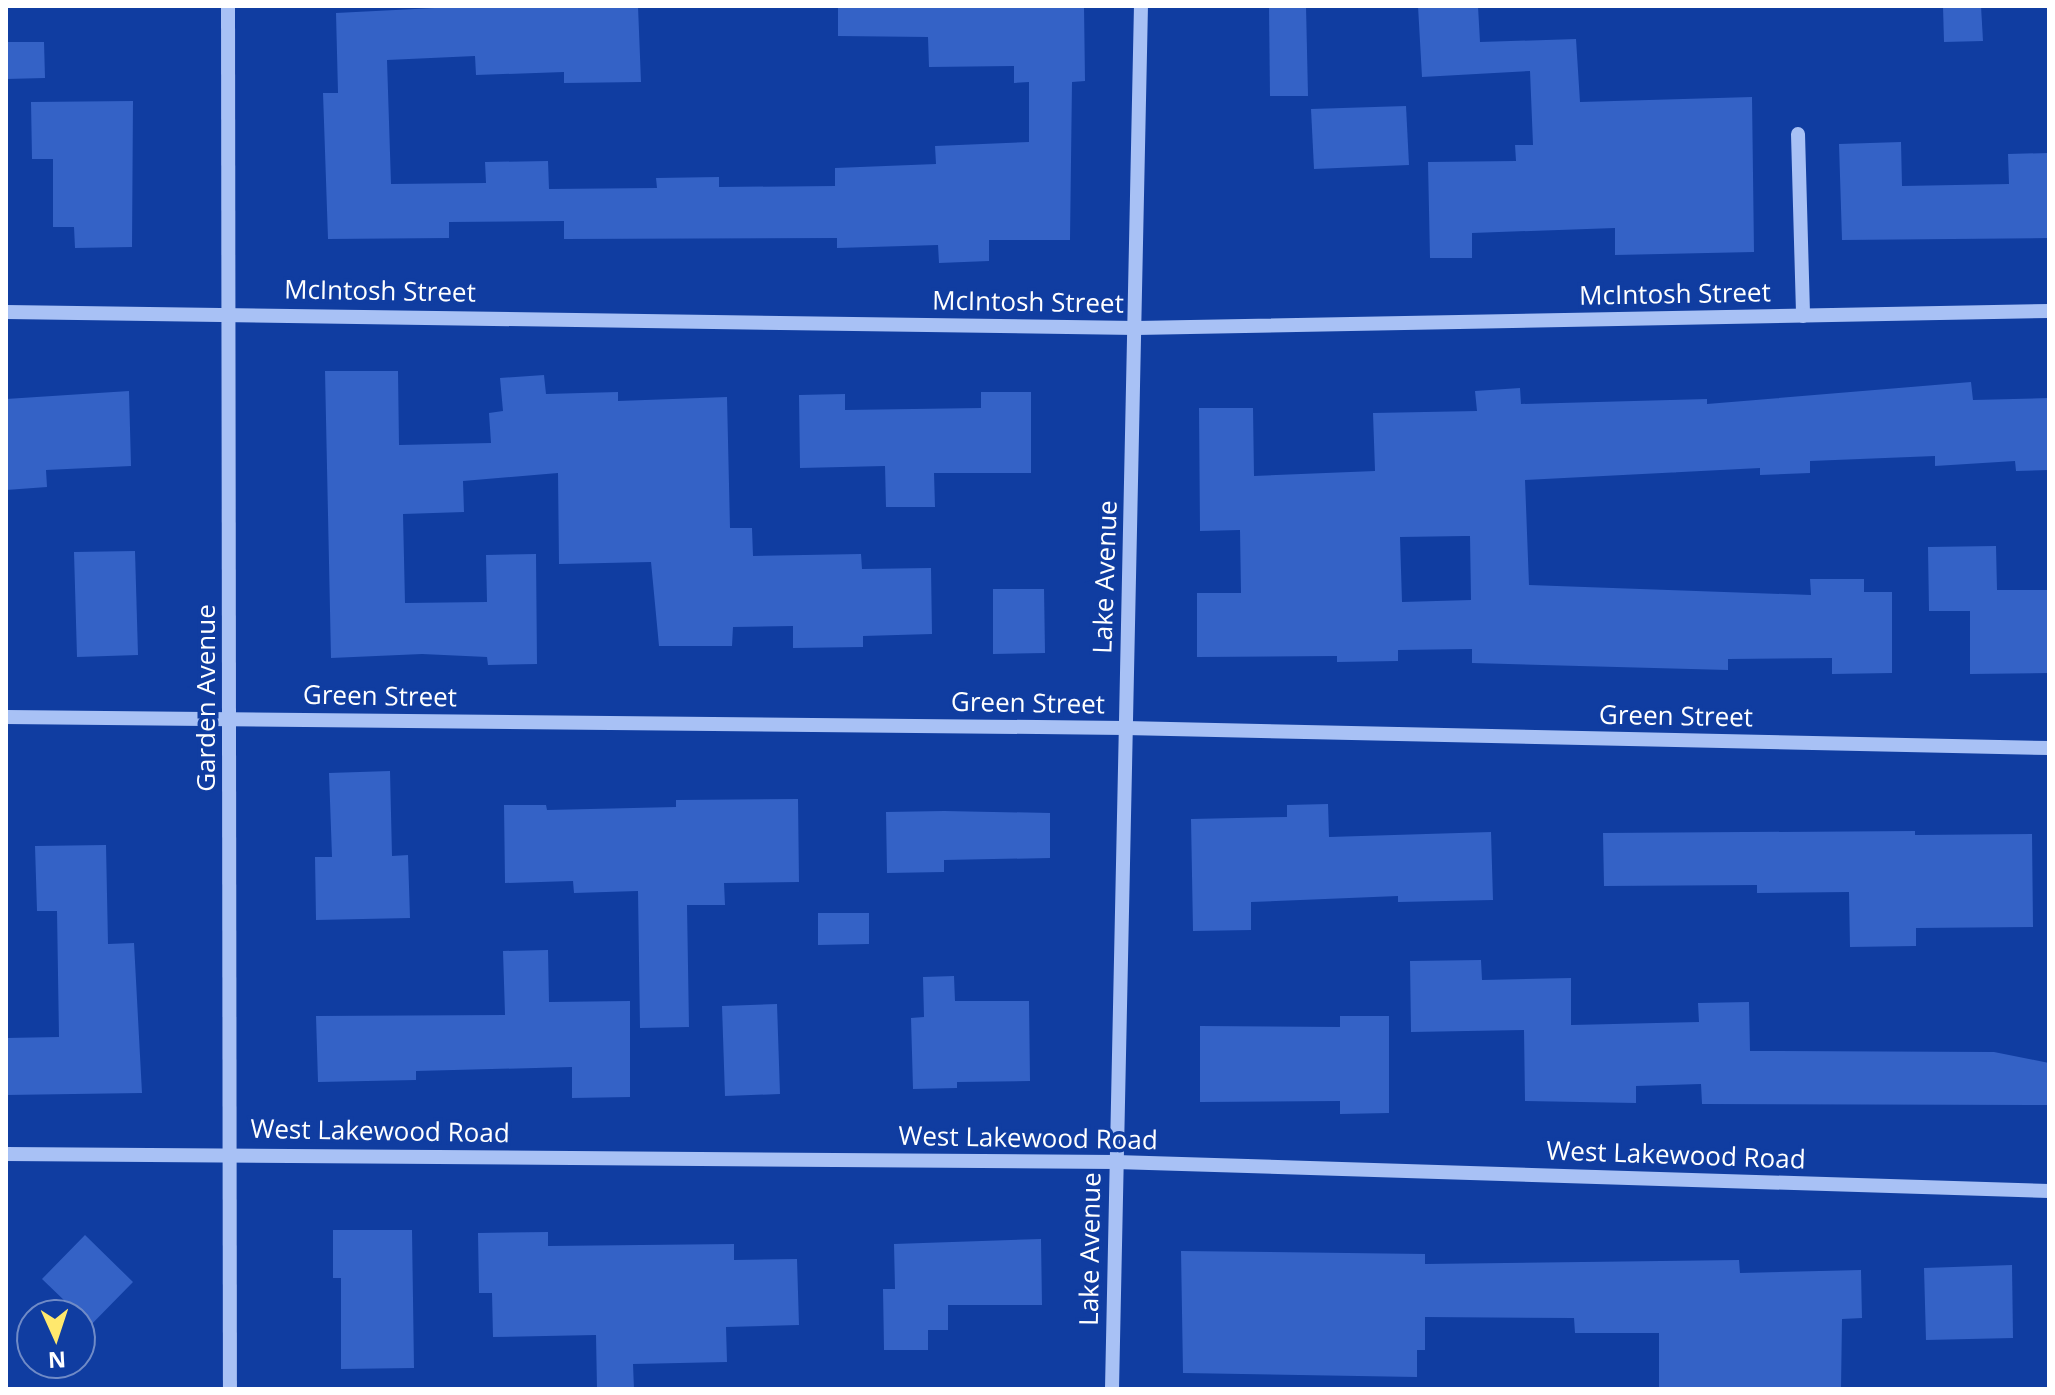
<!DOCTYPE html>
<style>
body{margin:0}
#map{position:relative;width:2055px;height:1395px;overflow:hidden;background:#103da1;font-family:"Open Sans",sans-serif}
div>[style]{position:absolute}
.building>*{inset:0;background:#3462c6}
.minor>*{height:14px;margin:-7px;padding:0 7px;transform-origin:7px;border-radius:7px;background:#a8c1f5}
span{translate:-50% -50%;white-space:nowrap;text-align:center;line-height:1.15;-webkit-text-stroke:7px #103da1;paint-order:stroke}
.street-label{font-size:26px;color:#fff}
.frame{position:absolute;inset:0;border:8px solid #fff;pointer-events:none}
.north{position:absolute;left:16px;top:1299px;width:80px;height:80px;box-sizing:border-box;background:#103da1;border:2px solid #708bc7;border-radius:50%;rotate:177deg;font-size:22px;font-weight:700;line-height:32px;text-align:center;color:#fff}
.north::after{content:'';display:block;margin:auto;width:28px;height:36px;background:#ffe86d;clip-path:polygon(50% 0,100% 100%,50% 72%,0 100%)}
</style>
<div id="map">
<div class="building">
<i style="clip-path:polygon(474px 6px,638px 6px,641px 82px,564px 83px,564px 72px,476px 75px,475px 56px,387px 60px,391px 184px,486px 183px,485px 162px,548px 161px,549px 189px,657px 188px,656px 178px,719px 177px,719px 187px,835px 186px,835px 168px,936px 164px,935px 146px,1029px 142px,1029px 82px,1014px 83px,1014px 66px,929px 67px,928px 37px,838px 36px,838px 6px,1084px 6px,1085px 81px,1072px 82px,1070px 240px,989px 240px,989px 261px,939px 263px,938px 245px,837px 248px,837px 238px,564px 239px,564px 221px,449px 222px,449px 238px,328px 239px,323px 93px,338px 93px,336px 13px)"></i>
<i style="clip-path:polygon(1269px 6px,1306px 6px,1308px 96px,1270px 96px)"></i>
<i style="clip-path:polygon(1418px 6px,1478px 6px,1480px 42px,1576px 39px,1580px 102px,1752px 97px,1754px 252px,1615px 255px,1615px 228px,1472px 233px,1472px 258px,1430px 258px,1428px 162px,1516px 161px,1515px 145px,1533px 145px,1530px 71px,1422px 77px)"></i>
<i style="clip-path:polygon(1943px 6px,1981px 6px,1983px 41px,1944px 42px)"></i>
<i style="clip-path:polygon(6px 42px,44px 42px,45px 78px,6px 79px)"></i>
<i style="clip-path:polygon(133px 101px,132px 247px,75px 248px,74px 227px,53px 227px,53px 159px,32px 159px,31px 102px)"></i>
<i style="clip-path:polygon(1406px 106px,1409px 165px,1314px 169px,1311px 109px)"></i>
<i style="clip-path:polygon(1901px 142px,1902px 186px,2009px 184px,2008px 154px,2049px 153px,2049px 238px,1842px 240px,1839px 144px)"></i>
<i style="clip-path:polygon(325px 371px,398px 371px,399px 445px,491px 443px,489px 413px,503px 411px,500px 378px,544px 375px,546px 394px,618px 392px,618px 401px,727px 397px,730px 528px,752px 528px,753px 556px,861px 554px,862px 569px,931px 568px,932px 634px,863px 636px,863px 647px,793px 648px,793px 626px,733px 627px,732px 646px,659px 646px,651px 562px,559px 564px,558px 473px,463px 481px,464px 512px,403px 514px,405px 603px,487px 602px,486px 555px,536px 554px,537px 664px,488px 665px,487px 657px,422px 654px,331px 658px)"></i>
<i style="clip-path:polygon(evenodd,1971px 382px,1973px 400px,2049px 398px,2049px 470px,2016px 471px,2015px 461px,1935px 466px,1935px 456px,1810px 461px,1810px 473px,1760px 475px,1760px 468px,1525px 480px,1529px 585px,1811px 595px,1810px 579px,1864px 579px,1864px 592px,1892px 592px,1892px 673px,1832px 674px,1832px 658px,1728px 659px,1728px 670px,1472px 663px,1472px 649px,1398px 650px,1398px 661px,1337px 662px,1337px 656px,1197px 657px,1197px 593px,1241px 593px,1240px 530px,1200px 531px,1199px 408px,1253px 408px,1254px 476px,1375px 471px,1373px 413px,1477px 411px,1475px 391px,1520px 388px,1521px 404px,1707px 399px,1707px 404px,1971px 382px,1466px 536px,1470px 536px,1471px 600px,1402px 602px,1400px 537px,1466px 536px)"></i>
<i style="clip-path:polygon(129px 391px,131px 466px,46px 470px,47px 487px,6px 490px,6px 399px)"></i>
<i style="clip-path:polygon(981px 392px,1031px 392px,1031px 473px,934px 473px,935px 507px,886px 507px,885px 466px,800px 468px,799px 395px,845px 394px,845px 410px,981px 408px)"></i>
<i style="clip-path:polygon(1996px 546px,1997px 590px,2049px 590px,2049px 673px,1970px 674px,1970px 611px,1929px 611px,1928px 547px)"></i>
<i style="clip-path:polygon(135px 551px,138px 655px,77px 657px,74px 552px)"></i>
<i style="clip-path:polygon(993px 589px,1044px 589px,1045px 653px,993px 654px)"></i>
<i style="clip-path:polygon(390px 771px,392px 856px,408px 855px,410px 918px,316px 920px,315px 857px,332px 857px,329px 773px)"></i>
<i style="clip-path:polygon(798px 799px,799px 882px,724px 883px,725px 905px,687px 905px,689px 1027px,640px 1028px,638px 891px,574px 893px,573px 881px,505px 883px,504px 805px,546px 805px,547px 810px,676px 807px,676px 800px)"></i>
<i style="clip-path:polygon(1328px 804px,1329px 837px,1491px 832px,1493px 900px,1398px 902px,1398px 896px,1251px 902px,1251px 930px,1193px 931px,1191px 819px,1287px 817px,1287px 805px)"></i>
<i style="clip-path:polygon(944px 811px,1050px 813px,1050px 858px,944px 860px,944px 872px,887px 873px,886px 812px)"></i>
<i style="clip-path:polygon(1915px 831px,1915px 835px,2032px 834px,2033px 927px,1916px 928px,1916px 946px,1850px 947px,1849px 892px,1757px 893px,1757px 885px,1604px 886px,1603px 833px)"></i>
<i style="clip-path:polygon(106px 845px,108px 944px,134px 943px,142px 1093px,6px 1095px,6px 1038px,59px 1037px,57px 911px,37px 911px,35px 846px)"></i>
<i style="clip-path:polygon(818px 913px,869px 913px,869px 944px,818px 945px)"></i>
<i style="clip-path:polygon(548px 950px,549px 1002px,630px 1001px,630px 1097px,572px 1098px,572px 1067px,416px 1071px,416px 1080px,318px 1082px,316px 1016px,505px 1015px,503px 951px)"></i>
<i style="clip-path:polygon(1481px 960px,1482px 980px,1571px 978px,1571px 1025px,1699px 1022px,1698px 1003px,1749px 1002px,1750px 1051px,1994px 1052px,2049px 1063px,2049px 1105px,1702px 1104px,1701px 1084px,1636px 1086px,1636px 1103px,1525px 1101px,1524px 1030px,1411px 1032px,1410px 961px)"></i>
<i style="clip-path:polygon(954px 976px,955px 1001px,1029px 1001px,1030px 1081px,957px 1082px,957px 1088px,913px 1089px,911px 1018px,924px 1017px,923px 977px)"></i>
<i style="clip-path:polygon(777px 1004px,780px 1094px,725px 1096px,722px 1006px)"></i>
<i style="clip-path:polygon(1340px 1016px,1389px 1016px,1389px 1113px,1340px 1114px,1340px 1101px,1200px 1102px,1200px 1026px,1340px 1027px)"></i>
<i style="clip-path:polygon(333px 1230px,412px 1230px,414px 1368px,341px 1369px,341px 1278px,333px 1278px)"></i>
<i style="clip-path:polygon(548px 1232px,548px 1246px,734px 1244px,734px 1260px,797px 1259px,799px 1325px,726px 1327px,727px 1362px,633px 1364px,634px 1389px,597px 1389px,596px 1335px,493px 1337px,492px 1293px,479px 1293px,478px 1233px)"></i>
<i style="clip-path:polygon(85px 1235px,133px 1282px,82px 1334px,80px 1315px,63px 1315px,59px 1311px,67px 1303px,42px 1279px)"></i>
<i style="clip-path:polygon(1041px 1239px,1042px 1305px,948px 1305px,948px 1330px,928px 1330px,928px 1350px,884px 1350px,883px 1289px,895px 1289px,894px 1244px)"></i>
<i style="clip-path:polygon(1181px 1251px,1425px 1254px,1425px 1264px,1739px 1260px,1740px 1273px,1861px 1270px,1862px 1318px,1842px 1319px,1841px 1389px,1659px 1389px,1659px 1333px,1575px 1333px,1574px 1318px,1425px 1317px,1425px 1350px,1417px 1350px,1417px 1377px,1183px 1373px)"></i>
<i style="clip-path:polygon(2012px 1265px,2013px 1338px,1926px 1340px,1924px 1268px)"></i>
</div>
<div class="minor">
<i style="left:228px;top:6px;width:1383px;rotate:89.92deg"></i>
<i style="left:1798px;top:134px;width:182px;rotate:88.4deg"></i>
<i style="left:6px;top:312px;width:1130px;rotate:0.81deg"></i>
<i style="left:1136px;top:328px;width:913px;rotate:-1.07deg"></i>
<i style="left:6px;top:717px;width:1119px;rotate:0.56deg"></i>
<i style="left:1125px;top:728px;width:924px;rotate:1.24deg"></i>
<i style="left:6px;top:1154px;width:1110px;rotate:0.41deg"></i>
<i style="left:1116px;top:1162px;width:933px;rotate:1.78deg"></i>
<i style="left:1112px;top:1389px;width:1383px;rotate:-88.8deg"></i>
</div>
<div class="street-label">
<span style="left:380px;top:291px;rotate:1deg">McIntosh Street</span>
<span style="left:1675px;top:294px;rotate:-1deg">McIntosh Street</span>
<span style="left:1028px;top:302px;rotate:1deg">McIntosh Street</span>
<span style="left:1105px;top:577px;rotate:-88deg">Lake Avenue</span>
<span style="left:380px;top:696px;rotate:1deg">Green Street</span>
<span style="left:206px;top:698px;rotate:-90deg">Garden Avenue</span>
<span style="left:1028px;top:703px;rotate:1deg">Green Street</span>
<span style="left:1676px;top:716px;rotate:1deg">Green Street</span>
<span style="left:380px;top:1131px;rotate:1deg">West Lakewood Road</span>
<span style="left:1028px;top:1138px;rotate:1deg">West Lakewood Road</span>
<span style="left:1676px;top:1155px;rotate:2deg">West Lakewood Road</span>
<span style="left:1090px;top:1249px;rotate:-89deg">Lake Avenue</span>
</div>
<div class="frame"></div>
<div class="north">N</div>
</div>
